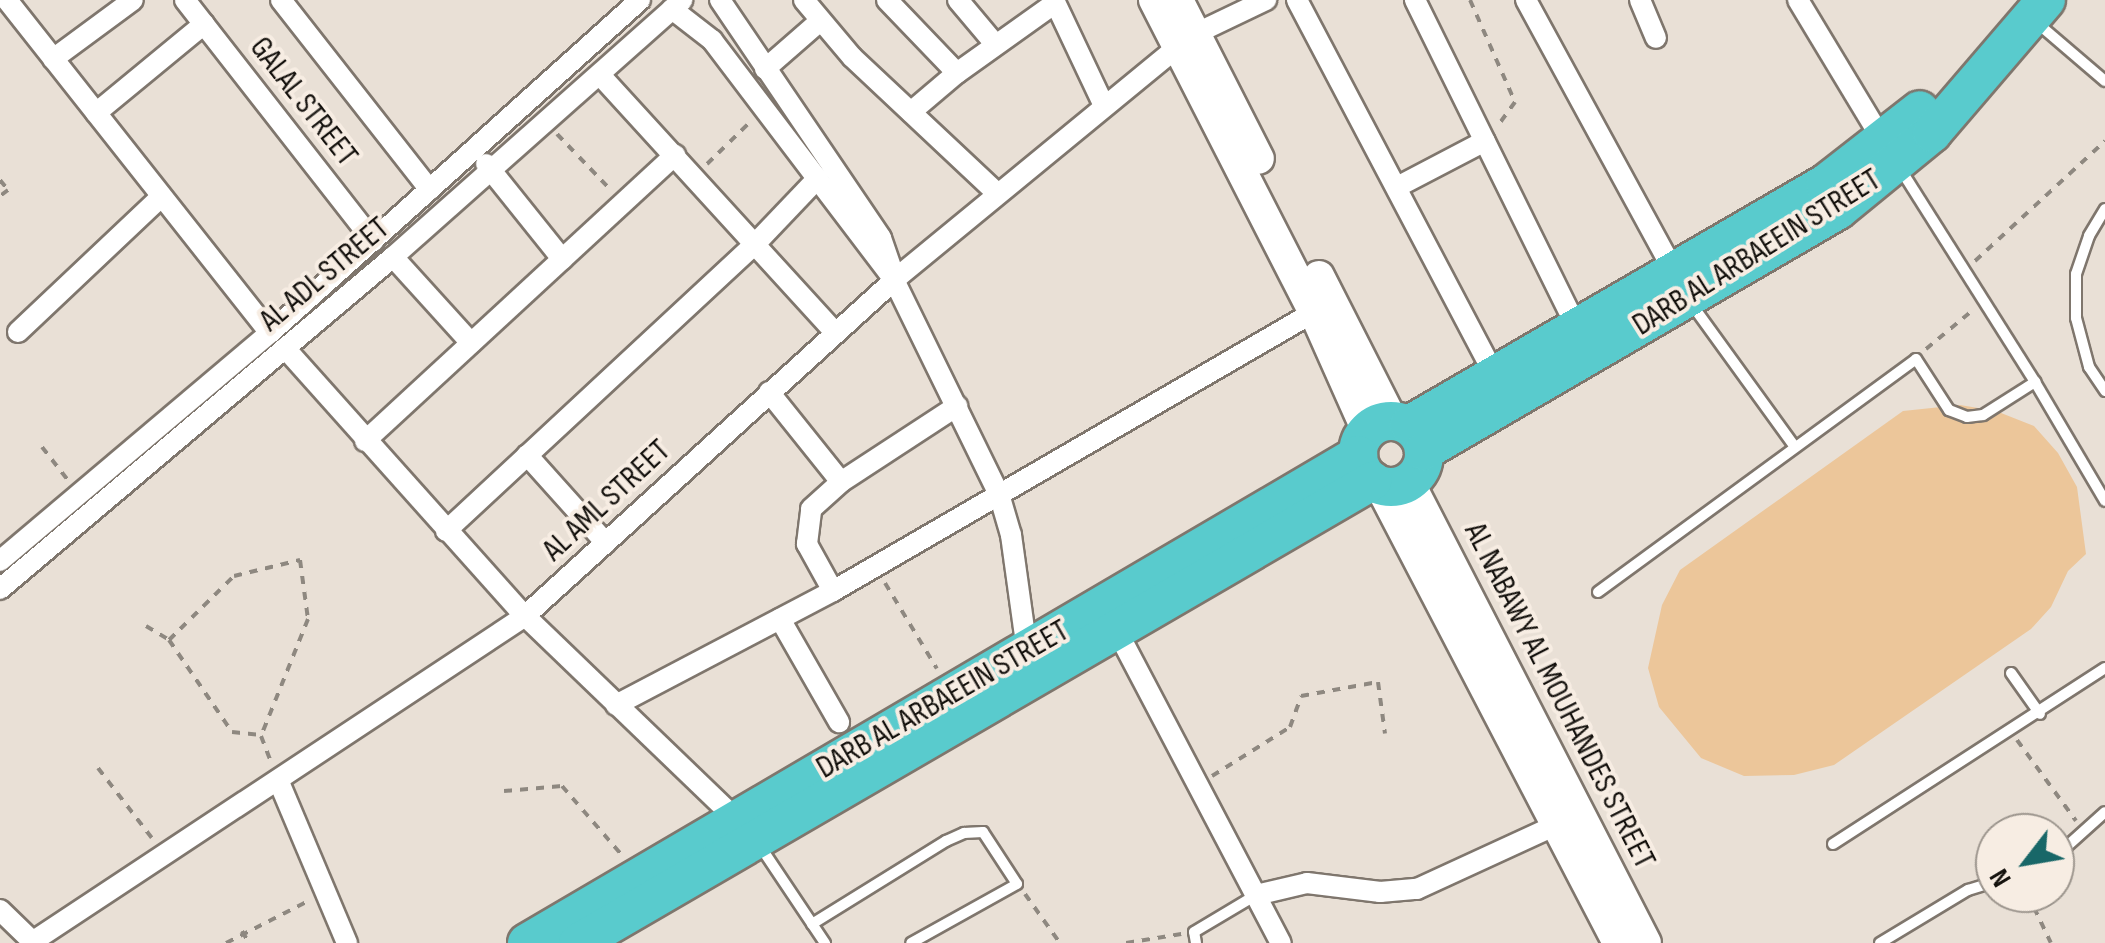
<!DOCTYPE html>
<style>
body{margin:0}
#map{position:relative;width:2105px;height:943px;overflow:hidden;background:#e9e0d6;font-family:"Sofia Sans Condensed",sans-serif}
div>[style]{position:absolute}
.green>*{inset:0;background:#ecc69a}
.path>*{height:4px;margin-top:-2px;transform-origin:0;background:repeating-linear-gradient(90deg,#8e8880 0 8px,transparent 0 16px)}
.roads{filter:drop-shadow(2px 0 #7f766d) drop-shadow(-2px 0 #7f766d) drop-shadow(0 2px #7f766d) drop-shadow(0 -2px #7f766d)}
.lane>*{height:10px;margin:-5px;padding:0 5px;transform-origin:5px;border-radius:5px;background:#fff}
.street>*{height:20px;margin:-10px;padding:0 10px;transform-origin:10px;border-radius:10px;background:#fff}
.secondary>*{height:30px;margin:-15px;padding:0 15px;transform-origin:15px;border-radius:15px;background:#fff}
.highway>*{height:38px;margin:-19px;padding:0 19px;transform-origin:19px;border-radius:19px;background:#59cbcd}
.highway>.ring{margin:-19px;padding:0;box-sizing:content-box;background:none;border:38px solid #59cbcd;border-radius:50%}
span{translate:-50% -50%;white-space:nowrap;text-align:center;line-height:1.15;-webkit-text-stroke:8px #f7ede3;paint-order:stroke}
.street-label{font-size:32px;color:#14110d}
.north{position:absolute;left:1975px;top:813px;width:100px;height:100px;box-sizing:border-box;background:#f7ede3;border:2px solid #9c958d;border-radius:50%;rotate:239deg;font-size:28px;font-weight:700;line-height:40px;text-align:center;color:#14110d}
.north::after{content:'';display:block;margin:auto;width:35px;height:45px;background:#186768;clip-path:polygon(50% 0,100% 100%,50% 72%,0 100%)}
</style>
<div id="map">
<div class="green">
<i style="clip-path:polygon(1960px 405px,1996px 411px,2034px 426px,2058px 453px,2077px 487px,2086px 554px,2068px 571px,2051px 607px,2031px 629px,1834px 765px,1794px 775px,1744px 776px,1701px 758px,1659px 707px,1648px 668px,1662px 605px,1680px 570px,1903px 411px)"></i>
</div>
<div class="path">
<i style="left:1470px;top:0;width:111px;rotate:66.2deg"></i>
<i style="left:1515px;top:102px;width:29px;rotate:126deg"></i>
<i style="left:557px;top:134px;width:75px;rotate:46.1deg"></i>
<i style="left:707px;top:164px;width:60px;rotate:-44.3deg"></i>
<i style="left:0;top:180px;width:13px;rotate:51deg"></i>
<i style="left:8px;top:190px;width:10px;rotate:143deg"></i>
<i style="left:1975px;top:261px;width:177px;rotate:-42.7deg"></i>
<i style="left:1926px;top:349px;width:61px;rotate:-39.7deg"></i>
<i style="left:42px;top:447px;width:41px;rotate:52deg"></i>
<i style="left:885px;top:583px;width:100px;rotate:58.8deg"></i>
<i style="left:146px;top:626px;width:27px;rotate:31deg"></i>
<i style="left:169px;top:640px;width:112px;rotate:55.6deg"></i>
<i style="left:232px;top:732px;width:27px;rotate:6deg"></i>
<i style="left:169px;top:640px;width:91px;rotate:-44.6deg"></i>
<i style="left:234px;top:576px;width:68px;rotate:-13.6deg"></i>
<i style="left:300px;top:560px;width:60px;rotate:82.3deg"></i>
<i style="left:308px;top:619px;width:126px;rotate:111.9deg"></i>
<i style="left:261px;top:736px;width:30px;rotate:69deg"></i>
<i style="left:2017px;top:740px;width:100px;rotate:53.9deg"></i>
<i style="left:98px;top:768px;width:88px;rotate:52.4deg"></i>
<i style="left:1212px;top:776px;width:92px;rotate:-32.1deg"></i>
<i style="left:1290px;top:727px;width:33px;rotate:-70deg"></i>
<i style="left:1301px;top:696px;width:78px;rotate:-10.3deg"></i>
<i style="left:1378px;top:682px;width:52px;rotate:82.3deg"></i>
<i style="left:504px;top:791px;width:58px;rotate:-4.9deg"></i>
<i style="left:562px;top:786px;width:90px;rotate:49.1deg"></i>
<i style="left:2027px;top:893px;width:55px;rotate:64.4deg"></i>
<i style="left:1025px;top:894px;width:60px;rotate:54.5deg"></i>
<i style="left:242px;top:931px;width:14px;rotate:60deg"></i>
<i style="left:226px;top:943px;width:94px;rotate:-27.1deg"></i>
<i style="left:1126px;top:943px;width:56px;rotate:-9.3deg"></i>
</div>
<div class="roads">
<div class="lane">
<i style="left:2036px;top:22px;width:91px;rotate:40.5deg"></i>
<i style="left:1901px;top:170px;width:251px;rotate:57.7deg"></i>
<i style="left:2035px;top:382px;width:138px;rotate:59.5deg"></i>
<i style="left:2105px;top:209px;width:31px;rotate:121deg"></i>
<i style="left:2089px;top:236px;width:40px;rotate:108.9deg"></i>
<i style="left:2076px;top:274px;width:44px;rotate:90deg"></i>
<i style="left:2076px;top:318px;width:51px;rotate:75.1deg"></i>
<i style="left:2089px;top:367px;width:29px;rotate:56deg"></i>
<i style="left:1690px;top:302px;width:179px;rotate:54.1deg"></i>
<i style="left:1598px;top:592px;width:394px;rotate:-36.2deg"></i>
<i style="left:1916px;top:359px;width:61px;rotate:57.1deg"></i>
<i style="left:1949px;top:410px;width:19px;rotate:21deg"></i>
<i style="left:1967px;top:417px;width:16px;rotate:-7deg"></i>
<i style="left:1983px;top:415px;width:62px;rotate:-32.4deg"></i>
<i style="left:2011px;top:673px;width:50px;rotate:54.7deg"></i>
<i style="left:1833px;top:844px;width:324px;rotate:-32.9deg"></i>
<i style="left:760px;top:846px;width:117px;rotate:56.2deg"></i>
<i style="left:2055px;top:857px;width:67px;rotate:-42deg"></i>
<i style="left:812px;top:924px;width:158px;rotate:-31.8deg"></i>
<i style="left:946px;top:841px;width:20px;rotate:-24deg"></i>
<i style="left:964px;top:833px;width:19px;rotate:-3deg"></i>
<i style="left:983px;top:832px;width:62px;rotate:56.8deg"></i>
<i style="left:1017px;top:884px;width:121px;rotate:150.9deg"></i>
<i style="left:1196px;top:943px;width:11px;rotate:-100deg"></i>
<i style="left:1194px;top:932px;width:72px;rotate:-30.8deg"></i>
<i style="left:1880px;top:943px;width:103px;rotate:-31.1deg"></i>
<i style="left:1968px;top:890px;width:28px;rotate:-17deg"></i>
</div>
<div class="street">
<i style="left:7px;top:0;width:424px;rotate:51.7deg"></i>
<i style="left:185px;top:0;width:306px;rotate:52deg"></i>
<i style="left:281px;top:0;width:241px;rotate:51.9deg"></i>
<i style="left:720px;top:0;width:287px;rotate:55.9deg"></i>
<i style="left:881px;top:238px;width:37px;rotate:71deg"></i>
<i style="left:804px;top:0;width:75px;rotate:49.9deg"></i>
<i style="left:852px;top:57px;width:200px;rotate:43.2deg"></i>
<i style="left:887px;top:0;width:101px;rotate:46.2deg"></i>
<i style="left:957px;top:73px;width:120px;rotate:-35.5deg"></i>
<i style="left:958px;top:0;width:57px;rotate:49.9deg"></i>
<i style="left:1054px;top:0;width:117px;rotate:64.7deg"></i>
<i style="left:1297px;top:0;width:424px;rotate:62.2deg"></i>
<i style="left:1415px;top:0;width:366px;rotate:63.7deg"></i>
<i style="left:1526px;top:0;width:309px;rotate:61.4deg"></i>
<i style="left:1640px;top:0;width:41px;rotate:67.2deg"></i>
<i style="left:1798px;top:0;width:168px;rotate:58.9deg"></i>
<i style="left:672px;top:9px;width:51px;rotate:37.8deg"></i>
<i style="left:712px;top:40px;width:301px;rotate:52.8deg"></i>
<i style="left:894px;top:280px;width:238px;rotate:63.9deg"></i>
<i style="left:999px;top:494px;width:43px;rotate:73.7deg"></i>
<i style="left:1011px;top:535px;width:116px;rotate:82.1deg"></i>
<i style="left:1195px;top:34px;width:79px;rotate:-25.6deg"></i>
<i style="left:53px;top:59px;width:99px;rotate:-36.4deg"></i>
<i style="left:765px;top:69px;width:73px;rotate:-41.1deg"></i>
<i style="left:600px;top:75px;width:348px;rotate:47.6deg"></i>
<i style="left:911px;top:112px;width:60px;rotate:-40.3deg"></i>
<i style="left:96px;top:113px;width:140px;rotate:-39.5deg"></i>
<i style="left:486px;top:164px;width:122px;rotate:51.3deg"></i>
<i style="left:1397px;top:187px;width:99px;rotate:-27.6deg"></i>
<i style="left:393px;top:257px;width:116px;rotate:47.8deg"></i>
<i style="left:18px;top:332px;width:197px;rotate:-43.4deg"></i>
<i style="left:285px;top:348px;width:360px;rotate:48.2deg"></i>
<i style="left:525px;top:616px;width:298px;rotate:43.9deg"></i>
<i style="left:769px;top:392px;width:115px;rotate:51.3deg"></i>
<i style="left:365px;top:441px;width:422px;rotate:-42.7deg"></i>
<i style="left:527px;top:455px;width:118px;rotate:48.1deg"></i>
<i style="left:446px;top:531px;width:423px;rotate:-42.9deg"></i>
<i style="left:756px;top:243px;width:90px;rotate:-46.4deg"></i>
<i style="left:0;top:561px;width:353px;rotate:-40.2deg"></i>
<i style="left:270px;top:333px;width:498px;rotate:-42deg"></i>
<i style="left:0;top:589px;width:514px;rotate:-40.19deg"></i>
<i style="left:393px;top:257px;width:387px;rotate:-41.6deg"></i>
<i style="left:833px;top:591px;width:54px;rotate:-119deg"></i>
<i style="left:807px;top:544px;width:35px;rotate:-83deg"></i>
<i style="left:811px;top:509px;width:40px;rotate:-42deg"></i>
<i style="left:841px;top:482px;width:139px;rotate:-33.2deg"></i>
<i style="left:780px;top:619px;width:119px;rotate:60.2deg"></i>
<i style="left:1117px;top:631px;width:352px;rotate:62.3deg"></i>
<i style="left:616px;top:705px;width:245px;rotate:-27.7deg"></i>
<i style="left:833px;top:591px;width:556px;rotate:-30.12deg"></i>
<i style="left:279px;top:782px;width:175px;rotate:67.1deg"></i>
<i style="left:1256px;top:895px;width:52px;rotate:-13.2deg"></i>
<i style="left:1307px;top:883px;width:74px;rotate:7deg"></i>
<i style="left:1380px;top:892px;width:37px;rotate:-5deg"></i>
<i style="left:1417px;top:889px;width:155px;rotate:-24.7deg"></i>
<i style="left:0;top:910px;width:47px;rotate:44.1deg"></i>
<i style="left:32px;top:942px;width:591px;rotate:-33.47deg"></i>
<i style="left:525px;top:616px;width:499px;rotate:-42.3deg"></i>
<i style="left:894px;top:280px;width:367px;rotate:-39.4deg"></i>
</div>
<div class="secondary">
<i style="left:1154px;top:0;width:351px;rotate:62.9deg"></i>
<i style="left:1314px;top:312px;width:130px;rotate:66deg"></i>
<i style="left:1178px;top:0;width:178px;rotate:63deg"></i>
<i style="left:1319px;top:276px;width:161px;rotate:63.1deg"></i>
<i style="left:1409px;top:482px;width:518px;rotate:62.79deg"></i>
<i style="left:1379px;top:484px;width:517px;rotate:62.49deg"></i>
</div>
<div class="highway">
<i class="ring" style="left:1358px;top:421px;width:28px;height:28px"></i>
<i style="left:1409px;top:425px;width:481px;rotate:-30.1deg"></i>
<i style="left:1825px;top:184px;width:120px;rotate:-37.9deg"></i>
<i style="left:1424px;top:451px;width:479px;rotate:-30.2deg"></i>
<i style="left:1838px;top:210px;width:122px;rotate:-39.3deg"></i>
<i style="left:1932px;top:133px;width:175px;rotate:-49.4deg"></i>
<i style="left:527px;top:943px;width:964px;rotate:-30.42deg"></i>
<i style="left:578px;top:943px;width:919px;rotate:-30.19deg"></i>
</div>
</div>
<div class="street-label">
<span style="left:303px;top:102px;rotate:52deg">GALAL STREET</span>
<span style="left:1757px;top:253px;rotate:-32deg">DARB AL ARBAEEIN STREET</span>
<span style="left:325px;top:275px;rotate:-40deg">AL ADL STREET</span>
<span style="left:607px;top:501px;rotate:-43deg">AL AML STREET</span>
<span style="left:1559px;top:696px;rotate:63deg">AL NABAWY AL MOUHANDES STREET</span>
<span style="left:943px;top:700px;rotate:-30deg">DARB AL ARBAEEIN STREET</span>
</div>
<div class="north">N</div>
</div>
